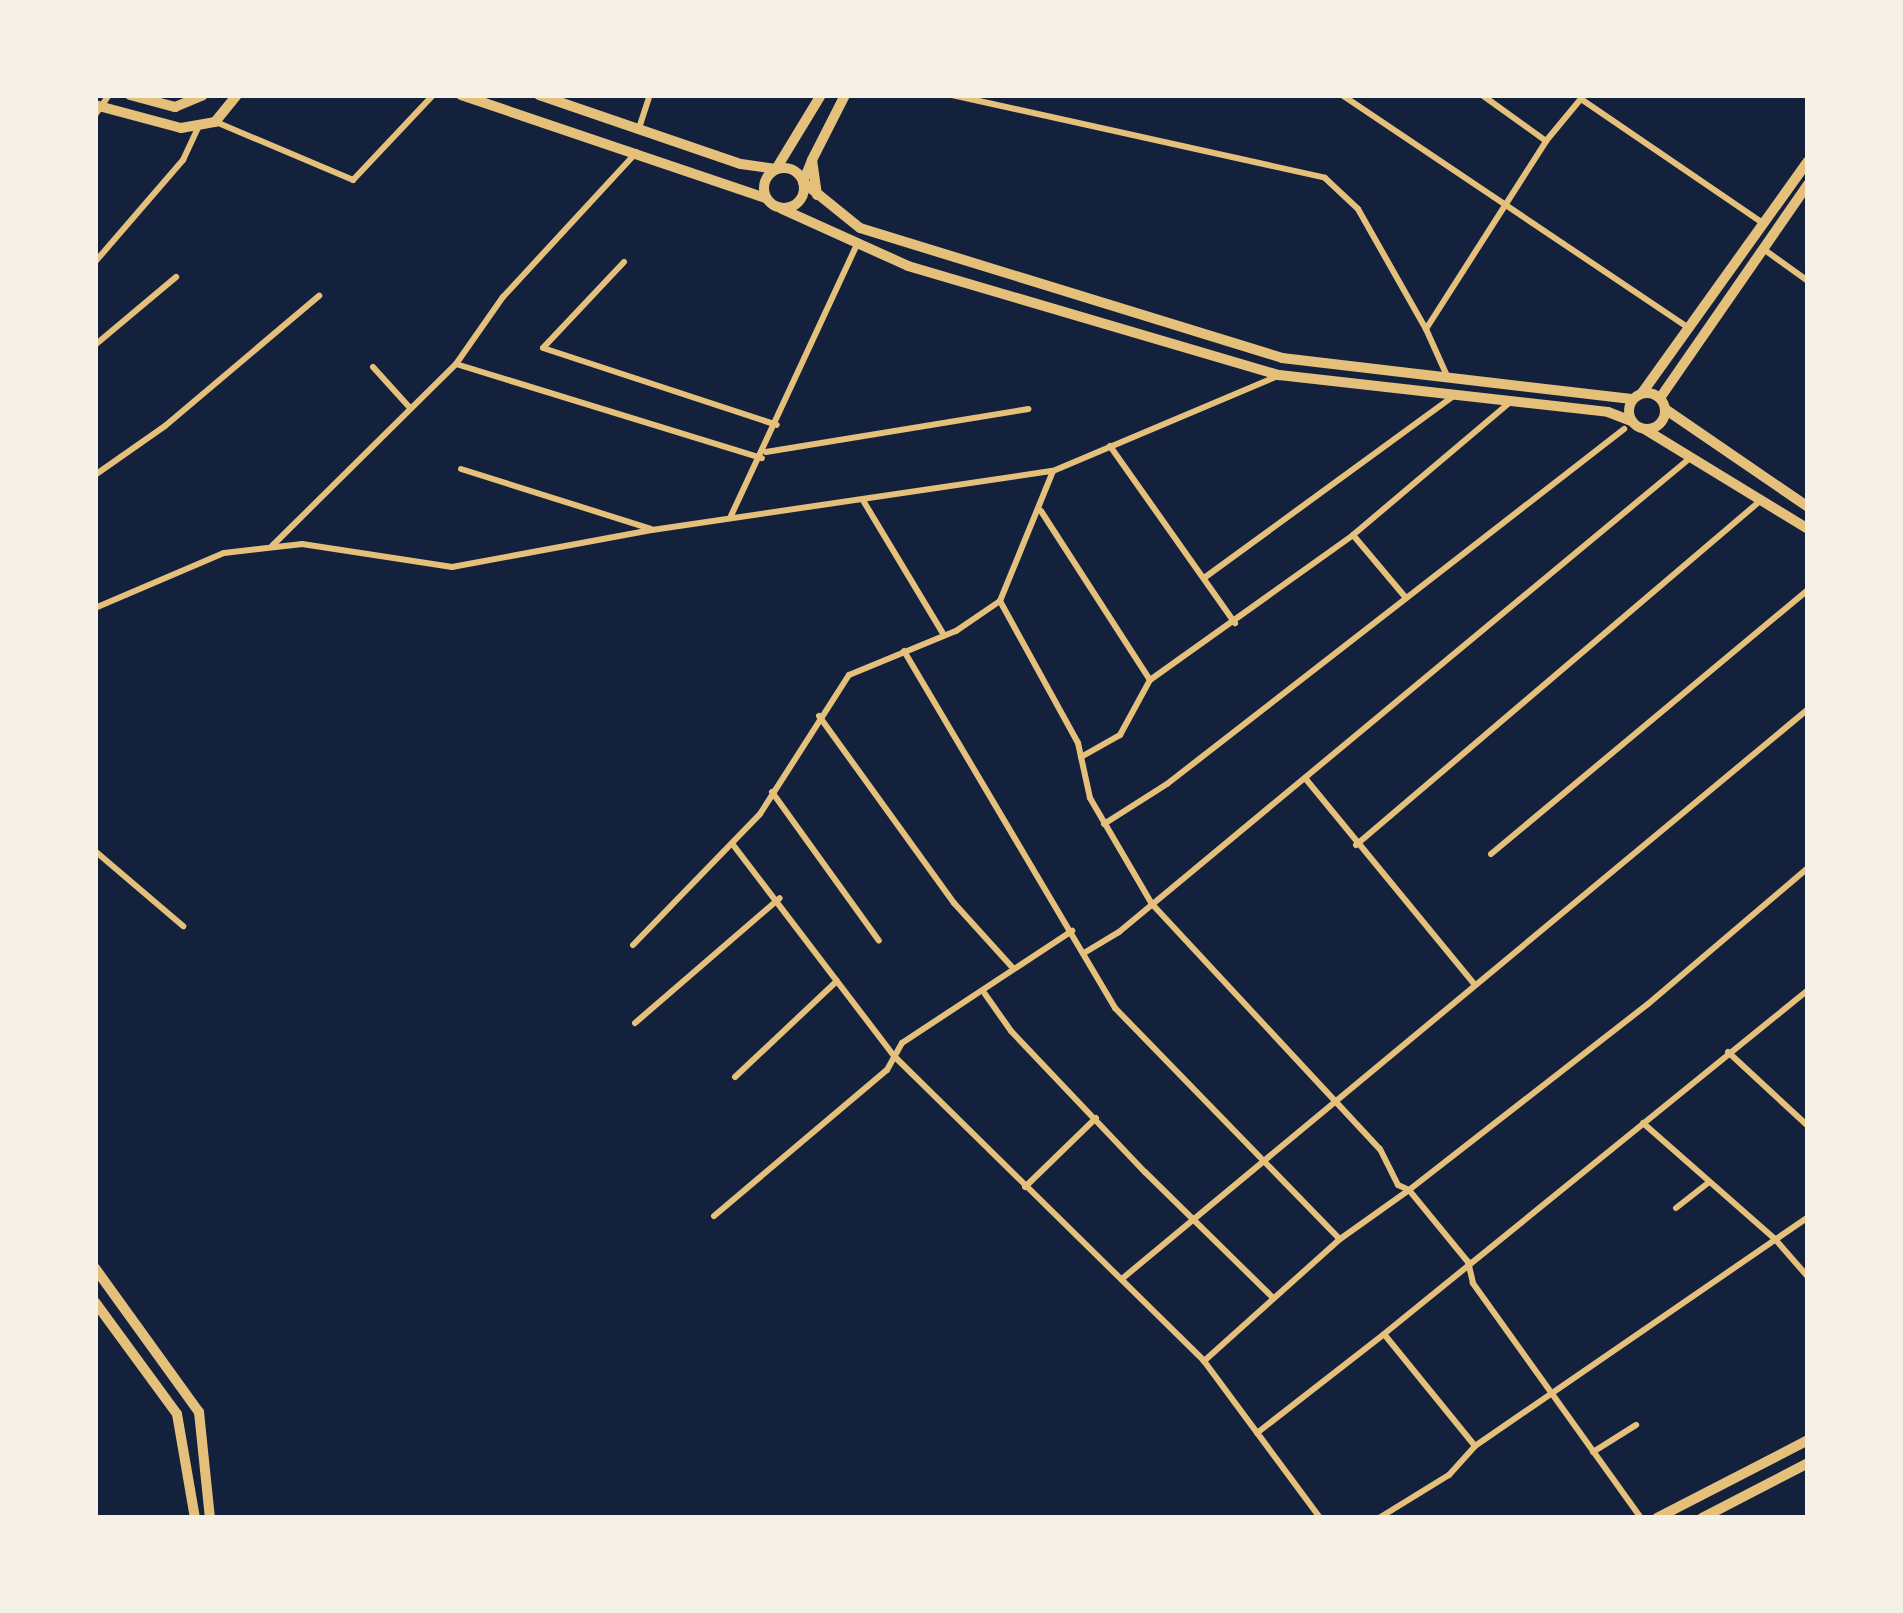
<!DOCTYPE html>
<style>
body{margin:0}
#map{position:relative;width:1903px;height:1613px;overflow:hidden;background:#14213d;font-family:"IBM Plex Serif",serif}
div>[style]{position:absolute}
.minor>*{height:6px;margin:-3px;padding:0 3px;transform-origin:3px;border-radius:3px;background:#e5c07b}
.secondary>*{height:10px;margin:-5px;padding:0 5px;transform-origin:5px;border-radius:5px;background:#e5c07b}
.secondary>.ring{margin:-5px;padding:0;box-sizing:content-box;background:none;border:10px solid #e5c07b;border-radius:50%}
span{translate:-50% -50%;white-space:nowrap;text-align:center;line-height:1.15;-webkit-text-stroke:9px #f6f1e7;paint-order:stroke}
.frame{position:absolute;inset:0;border:98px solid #f6f1e7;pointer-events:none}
</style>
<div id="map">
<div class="minor">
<i style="left:952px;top:95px;width:382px;rotate:12.5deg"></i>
<i style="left:1325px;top:178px;width:45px;rotate:43.2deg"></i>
<i style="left:1358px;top:209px;width:138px;rotate:60.5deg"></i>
<i style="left:1342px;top:95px;width:416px;rotate:33.9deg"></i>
<i style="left:1482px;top:95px;width:79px;rotate:35.7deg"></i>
<i style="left:1581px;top:99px;width:220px;rotate:34.3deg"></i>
<i style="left:95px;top:115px;width:24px;rotate:-55deg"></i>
<i style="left:216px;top:122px;width:149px;rotate:22.9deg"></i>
<i style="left:353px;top:180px;width:117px;rotate:-46.7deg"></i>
<i style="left:640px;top:125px;width:32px;rotate:-72deg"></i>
<i style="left:1762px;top:248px;width:57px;rotate:35.7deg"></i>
<i style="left:95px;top:262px;width:135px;rotate:-49.2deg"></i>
<i style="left:183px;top:160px;width:38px;rotate:-65deg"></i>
<i style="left:624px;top:262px;width:118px;rotate:133.3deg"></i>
<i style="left:543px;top:348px;width:246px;rotate:18.2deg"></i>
<i style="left:95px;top:345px;width:106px;rotate:-40deg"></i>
<i style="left:456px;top:364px;width:320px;rotate:17.1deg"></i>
<i style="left:373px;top:367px;width:55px;rotate:47.9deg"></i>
<i style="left:1448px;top:378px;width:54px;rotate:-114.2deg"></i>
<i style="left:1426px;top:329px;width:223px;rotate:-57.4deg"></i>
<i style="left:1546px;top:141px;width:60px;rotate:-50.4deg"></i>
<i style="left:1110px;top:446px;width:217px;rotate:54.8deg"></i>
<i style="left:766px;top:452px;width:266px;rotate:-9.3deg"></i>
<i style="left:461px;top:469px;width:199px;rotate:17.5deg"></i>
<i style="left:95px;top:475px;width:85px;rotate:-35deg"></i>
<i style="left:165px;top:426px;width:202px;rotate:-40.2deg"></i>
<i style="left:864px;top:502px;width:155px;rotate:59deg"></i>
<i style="left:1041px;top:511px;width:201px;rotate:57.2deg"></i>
<i style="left:730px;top:518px;width:300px;rotate:-65.1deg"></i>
<i style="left:1353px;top:535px;width:82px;rotate:49.9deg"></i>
<i style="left:272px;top:546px;width:259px;rotate:-44.7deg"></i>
<i style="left:456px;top:364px;width:82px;rotate:-55deg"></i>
<i style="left:503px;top:297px;width:197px;rotate:-47.3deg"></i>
<i style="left:1204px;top:578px;width:307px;rotate:-36.1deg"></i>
<i style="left:1000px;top:601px;width:162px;rotate:61.2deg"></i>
<i style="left:1078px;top:743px;width:56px;rotate:77.7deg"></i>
<i style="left:1090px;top:798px;width:123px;rotate:59.7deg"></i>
<i style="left:1152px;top:904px;width:335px;rotate:47.1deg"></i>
<i style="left:1380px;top:1149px;width:40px;rotate:63.4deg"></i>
<i style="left:1398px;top:1185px;width:12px;rotate:24deg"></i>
<i style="left:1409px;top:1190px;width:85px;rotate:144.6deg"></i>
<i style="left:1340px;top:1239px;width:183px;rotate:138.1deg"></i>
<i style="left:95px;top:608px;width:140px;rotate:-23.1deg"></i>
<i style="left:224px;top:553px;width:79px;rotate:-6.6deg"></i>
<i style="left:302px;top:544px;width:152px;rotate:8.7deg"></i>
<i style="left:452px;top:567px;width:203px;rotate:-10.5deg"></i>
<i style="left:652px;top:530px;width:405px;rotate:-8.4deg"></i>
<i style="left:1053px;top:471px;width:244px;rotate:-22.9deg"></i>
<i style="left:904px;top:651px;width:415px;rotate:59.4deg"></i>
<i style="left:1115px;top:1008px;width:322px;rotate:45.8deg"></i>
<i style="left:819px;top:716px;width:231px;rotate:54.2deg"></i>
<i style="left:954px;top:903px;width:88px;rotate:47.8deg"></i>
<i style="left:1081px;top:757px;width:45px;rotate:-29.4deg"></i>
<i style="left:1120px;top:735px;width:63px;rotate:-61.4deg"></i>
<i style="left:1150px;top:680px;width:249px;rotate:-35.5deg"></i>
<i style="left:1353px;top:535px;width:204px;rotate:-40.2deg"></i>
<i style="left:1305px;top:778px;width:268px;rotate:50.6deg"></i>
<i style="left:772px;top:792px;width:183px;rotate:54.3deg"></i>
<i style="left:1104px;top:824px;width:75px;rotate:-32.4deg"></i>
<i style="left:1167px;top:784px;width:579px;rotate:-37.84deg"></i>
<i style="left:1356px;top:845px;width:531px;rotate:-40.41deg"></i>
<i style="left:734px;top:846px;width:265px;rotate:52.7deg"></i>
<i style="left:895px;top:1057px;width:433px;rotate:44.5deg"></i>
<i style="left:1204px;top:1361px;width:195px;rotate:53.5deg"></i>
<i style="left:95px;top:851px;width:116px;rotate:40.4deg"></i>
<i style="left:1491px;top:854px;width:413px;rotate:-39.8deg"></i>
<i style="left:633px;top:945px;width:182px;rotate:-45.9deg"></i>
<i style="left:760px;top:814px;width:165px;rotate:-57.4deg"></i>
<i style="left:849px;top:675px;width:116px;rotate:-22.4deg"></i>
<i style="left:956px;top:631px;width:53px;rotate:-34.3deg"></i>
<i style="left:1000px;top:601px;width:140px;rotate:-67.8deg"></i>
<i style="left:1084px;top:953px;width:41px;rotate:-31deg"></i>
<i style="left:1119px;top:932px;width:741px;rotate:-39.69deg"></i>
<i style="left:985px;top:994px;width:45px;rotate:54.9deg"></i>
<i style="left:1011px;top:1031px;width:195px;rotate:46.5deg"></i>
<i style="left:1145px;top:1172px;width:180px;rotate:44.5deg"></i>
<i style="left:635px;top:1023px;width:191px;rotate:-40.8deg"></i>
<i style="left:1728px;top:1052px;width:109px;rotate:42.8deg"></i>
<i style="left:735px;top:1077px;width:140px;rotate:-43.3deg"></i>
<i style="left:1643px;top:1123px;width:176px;rotate:41.3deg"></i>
<i style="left:1775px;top:1239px;width:50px;rotate:49deg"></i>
<i style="left:1025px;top:1187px;width:99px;rotate:-44.2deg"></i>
<i style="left:1676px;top:1208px;width:41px;rotate:-38deg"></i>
<i style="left:714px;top:1216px;width:226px;rotate:-40.2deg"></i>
<i style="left:887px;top:1070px;width:31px;rotate:-61deg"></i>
<i style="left:902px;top:1043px;width:204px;rotate:-33.4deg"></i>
<i style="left:1123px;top:1278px;width:890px;rotate:-39.71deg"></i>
<i style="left:1257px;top:1433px;width:161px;rotate:-37.9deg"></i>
<i style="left:1475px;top:1446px;width:144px;rotate:-129.1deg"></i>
<i style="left:1384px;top:1334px;width:546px;rotate:-39.05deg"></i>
<i style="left:1593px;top:1452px;width:51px;rotate:-32.1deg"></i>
<i style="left:1379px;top:1518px;width:82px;rotate:-31.6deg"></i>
<i style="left:1449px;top:1475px;width:39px;rotate:-48deg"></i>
<i style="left:1475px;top:1446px;width:404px;rotate:-34.5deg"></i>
<i style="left:1641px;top:1518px;width:289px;rotate:-125.6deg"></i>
<i style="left:1473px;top:1283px;width:22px;rotate:-103deg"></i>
<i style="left:1468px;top:1262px;width:93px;rotate:-129.3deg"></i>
<i style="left:1409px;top:1190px;width:303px;rotate:-37.9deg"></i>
<i style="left:1648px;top:1004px;width:210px;rotate:-40.4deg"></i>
</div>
<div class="secondary">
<i style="left:130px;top:95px;width:47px;rotate:14.9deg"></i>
<i style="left:175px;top:107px;width:30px;rotate:-23deg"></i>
<i style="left:461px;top:95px;width:322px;rotate:18.7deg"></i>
<i style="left:539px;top:95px;width:213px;rotate:18.9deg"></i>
<i style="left:741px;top:164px;width:35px;rotate:8deg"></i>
<i style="left:776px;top:169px;width:87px;rotate:-58.7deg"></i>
<i style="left:95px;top:105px;width:89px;rotate:15deg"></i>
<i style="left:181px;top:128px;width:35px;rotate:-10deg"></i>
<i style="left:215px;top:122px;width:35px;rotate:-51deg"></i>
<i style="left:812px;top:160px;width:24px;rotate:112deg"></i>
<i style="left:803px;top:182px;width:73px;rotate:38.9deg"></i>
<i style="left:860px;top:228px;width:442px;rotate:17.1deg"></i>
<i style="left:1282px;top:358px;width:352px;rotate:6.7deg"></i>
<i class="ring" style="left:764px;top:168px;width:30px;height:30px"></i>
<i style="left:817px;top:195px;width:35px;rotate:-98deg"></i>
<i style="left:812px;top:160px;width:73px;rotate:-63.1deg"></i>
<i style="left:782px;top:209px;width:138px;rotate:24.3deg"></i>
<i style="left:908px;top:266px;width:387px;rotate:16.4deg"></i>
<i style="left:1279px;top:375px;width:331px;rotate:6.4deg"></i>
<i style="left:1608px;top:412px;width:25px;rotate:21deg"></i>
<i class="ring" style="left:1629px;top:393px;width:26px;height:26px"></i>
<i style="left:1642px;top:393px;width:285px;rotate:-54.4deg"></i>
<i style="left:1660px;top:398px;width:260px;rotate:-55.3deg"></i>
<i style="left:1665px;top:409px;width:173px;rotate:34.4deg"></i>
<i style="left:1646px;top:430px;width:190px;rotate:31.4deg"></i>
<i style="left:95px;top:1268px;width:178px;rotate:54.2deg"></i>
<i style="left:199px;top:1412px;width:107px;rotate:84.1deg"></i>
<i style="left:95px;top:1302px;width:139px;rotate:53.8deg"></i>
<i style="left:177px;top:1414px;width:106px;rotate:80.2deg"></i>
<i style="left:1657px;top:1518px;width:170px;rotate:-27.3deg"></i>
<i style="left:1702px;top:1518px;width:119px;rotate:-27.4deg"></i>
</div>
<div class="frame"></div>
</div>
